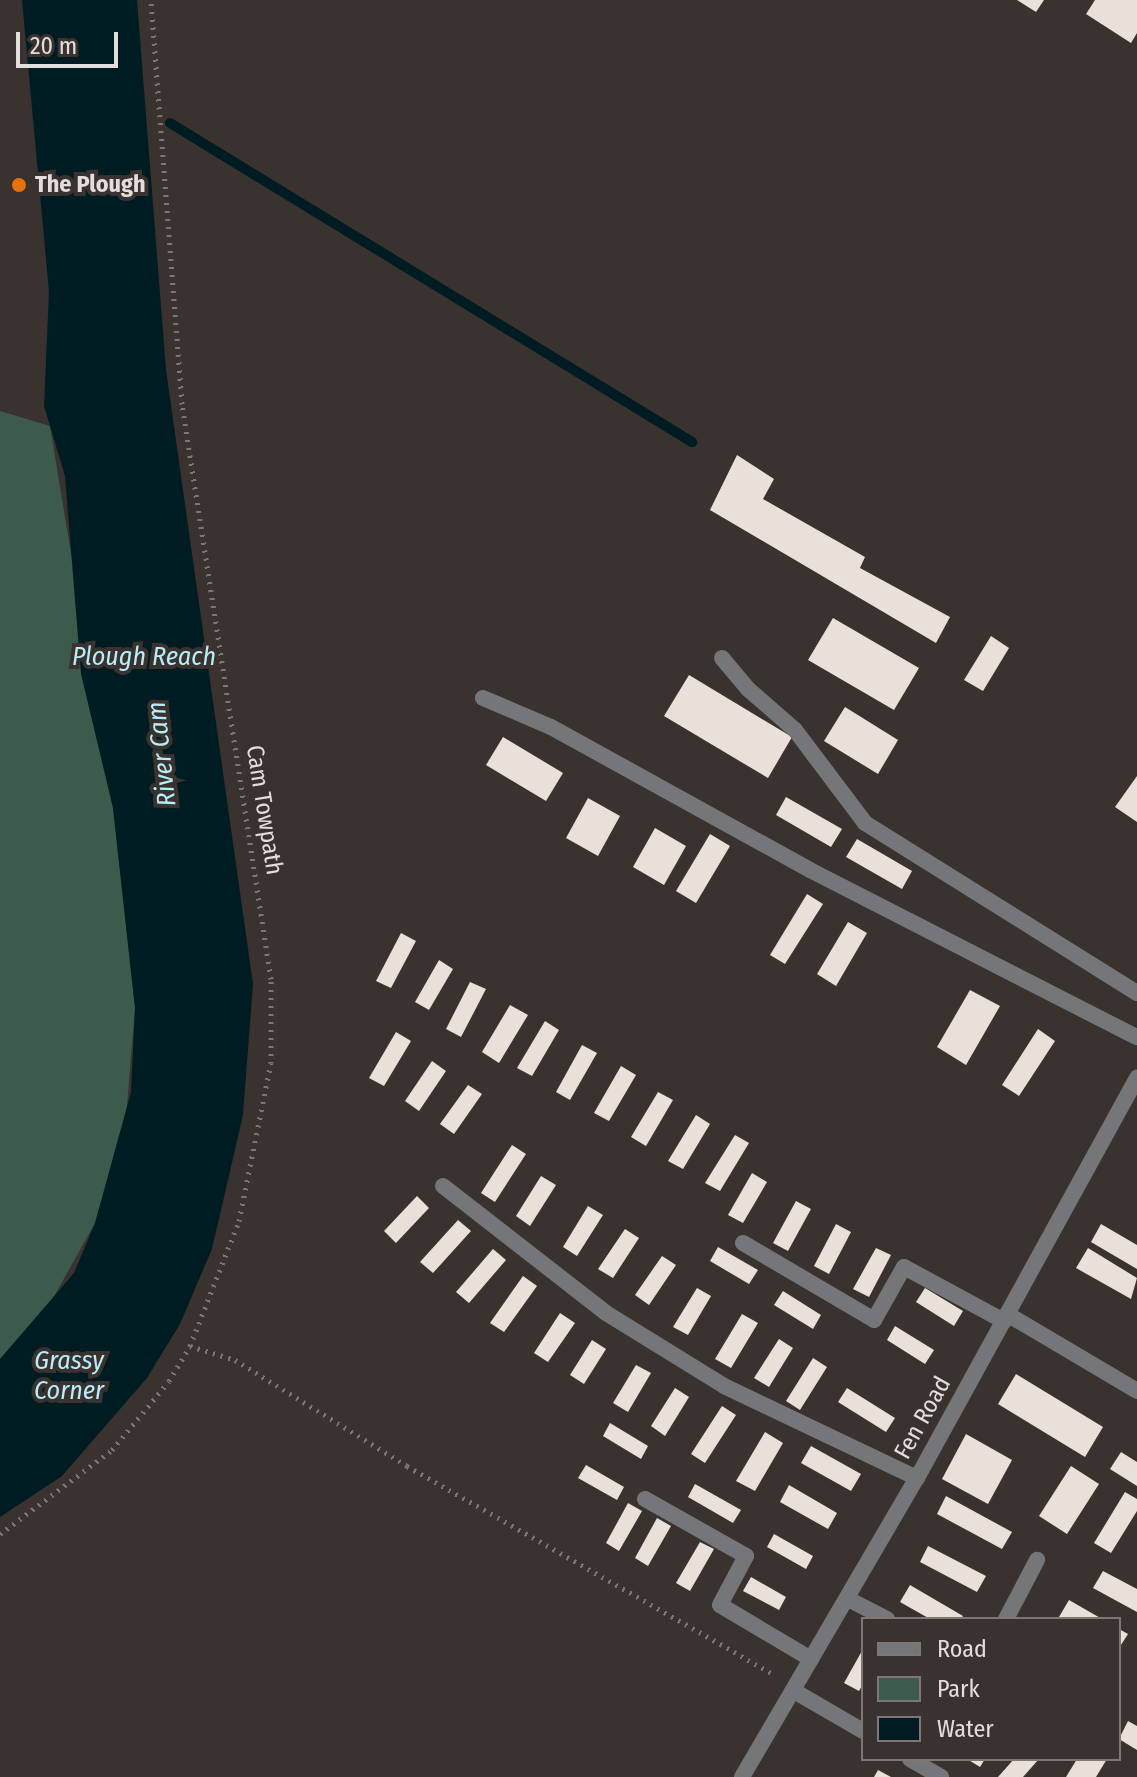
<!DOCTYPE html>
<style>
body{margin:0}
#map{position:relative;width:1137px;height:1777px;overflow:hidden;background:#3a322e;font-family:"Fira Sans Condensed",sans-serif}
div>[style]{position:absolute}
.green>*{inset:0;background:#3c5b4c}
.water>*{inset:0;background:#001c23}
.stream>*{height:10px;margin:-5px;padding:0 5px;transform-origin:5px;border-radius:5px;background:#001c23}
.building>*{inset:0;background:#e9e1d9}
.path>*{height:5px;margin-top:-2.5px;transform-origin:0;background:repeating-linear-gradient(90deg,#7d7673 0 2px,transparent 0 8px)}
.lane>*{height:16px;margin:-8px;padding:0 8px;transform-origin:8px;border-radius:8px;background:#747679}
.street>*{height:16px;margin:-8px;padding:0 8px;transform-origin:8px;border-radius:8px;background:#747679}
.dots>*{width:22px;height:22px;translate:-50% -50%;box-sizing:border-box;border:4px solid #3a322e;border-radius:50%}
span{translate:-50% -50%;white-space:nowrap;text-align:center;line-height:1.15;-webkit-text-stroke:8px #3a322e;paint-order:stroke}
.poi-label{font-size:24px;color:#e3dedb;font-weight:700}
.left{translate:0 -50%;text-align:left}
.street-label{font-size:24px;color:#e3dedb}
.water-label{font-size:26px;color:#b8edfa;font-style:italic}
.legend{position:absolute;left:861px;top:1617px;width:260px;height:144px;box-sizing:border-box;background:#3a322e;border:2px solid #7e7773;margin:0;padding:10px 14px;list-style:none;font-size:24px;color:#e3dedb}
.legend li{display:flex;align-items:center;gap:16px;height:40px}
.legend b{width:40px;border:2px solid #7e7773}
.scale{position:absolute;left:16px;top:32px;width:102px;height:36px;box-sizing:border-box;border:4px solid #e3dedb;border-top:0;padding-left:10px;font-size:24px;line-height:28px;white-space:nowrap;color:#e3dedb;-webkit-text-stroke:6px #3a322e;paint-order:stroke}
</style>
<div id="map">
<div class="green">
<i style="clip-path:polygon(0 411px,50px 426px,113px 808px,135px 1008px,126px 1118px,95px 1223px,9px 1377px,0 1382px)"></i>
</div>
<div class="water">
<i style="clip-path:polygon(22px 0,137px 0,166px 370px,253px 984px,243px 1115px,212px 1249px,180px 1324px,147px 1378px,62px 1476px,0 1517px,0 1359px,74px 1273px,95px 1223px,131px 1092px,135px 1008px,113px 808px,81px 674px,65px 476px,44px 406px,49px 292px)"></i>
</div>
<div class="stream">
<i style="left:170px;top:123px;width:612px;rotate:31.43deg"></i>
</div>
<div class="building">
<i style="clip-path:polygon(1017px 0,1044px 0,1036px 12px)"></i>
<i style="clip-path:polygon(1095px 0,1137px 0,1137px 33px,1131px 43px,1086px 14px)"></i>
<i style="clip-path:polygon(737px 455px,774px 479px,763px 499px,865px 557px,860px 568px,950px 617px,936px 643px,710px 510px)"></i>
<i style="clip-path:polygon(833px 618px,919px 668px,894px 710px,808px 660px)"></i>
<i style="clip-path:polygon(991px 636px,1009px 648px,983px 691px,964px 680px)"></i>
<i style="clip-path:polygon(689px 675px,792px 737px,768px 778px,664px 716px)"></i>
<i style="clip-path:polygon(845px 707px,898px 740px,878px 774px,824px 741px)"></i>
<i style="clip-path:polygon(503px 737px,563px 773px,546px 801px,486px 765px)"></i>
<i style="clip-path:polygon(1137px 776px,1137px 822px,1115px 807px)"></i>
<i style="clip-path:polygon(786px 797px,842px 829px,831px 847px,776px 815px)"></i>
<i style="clip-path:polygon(588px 798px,620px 816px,598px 856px,566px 838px)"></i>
<i style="clip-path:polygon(655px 828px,686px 846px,664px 885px,633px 867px)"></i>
<i style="clip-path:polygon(710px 834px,730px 846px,696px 903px,676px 891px)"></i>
<i style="clip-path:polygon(857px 839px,912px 871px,902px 889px,846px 857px)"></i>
<i style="clip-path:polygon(807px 894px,823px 904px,785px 964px,770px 955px)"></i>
<i style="clip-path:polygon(848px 922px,867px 933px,836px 986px,817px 974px)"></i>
<i style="clip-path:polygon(401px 933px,416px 941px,391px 988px,376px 981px)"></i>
<i style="clip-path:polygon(439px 960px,453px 969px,429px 1010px,415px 1002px)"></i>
<i style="clip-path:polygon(470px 982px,486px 989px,461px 1037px,446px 1029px)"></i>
<i style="clip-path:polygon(970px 990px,1000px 1006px,966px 1065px,937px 1047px)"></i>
<i style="clip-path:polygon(510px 1005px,528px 1015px,499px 1063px,482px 1052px)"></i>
<i style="clip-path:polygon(545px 1021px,559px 1030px,532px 1076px,517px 1068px)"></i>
<i style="clip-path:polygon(1038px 1029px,1055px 1041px,1019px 1096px,1002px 1085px)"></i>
<i style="clip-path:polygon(396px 1032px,411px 1041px,384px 1086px,369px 1078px)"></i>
<i style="clip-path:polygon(582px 1045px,597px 1053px,570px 1100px,556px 1092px)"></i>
<i style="clip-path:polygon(432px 1061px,446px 1071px,419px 1111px,405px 1101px)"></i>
<i style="clip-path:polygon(621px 1066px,636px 1075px,609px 1121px,594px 1113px)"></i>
<i style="clip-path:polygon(468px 1085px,482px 1094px,454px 1134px,440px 1124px)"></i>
<i style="clip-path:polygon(658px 1092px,673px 1100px,646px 1146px,631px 1137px)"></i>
<i style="clip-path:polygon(696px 1115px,710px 1124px,683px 1169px,668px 1161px)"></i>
<i style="clip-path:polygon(735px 1135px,749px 1143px,720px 1191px,705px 1183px)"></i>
<i style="clip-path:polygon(512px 1145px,526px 1154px,495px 1202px,481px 1193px)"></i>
<i style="clip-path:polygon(752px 1173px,767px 1182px,743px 1223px,728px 1215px)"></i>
<i style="clip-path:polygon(541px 1176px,556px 1185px,530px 1226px,516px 1216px)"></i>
<i style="clip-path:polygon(417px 1196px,429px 1208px,396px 1243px,384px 1231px)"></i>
<i style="clip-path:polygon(796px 1201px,811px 1209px,788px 1251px,773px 1243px)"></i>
<i style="clip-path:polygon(588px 1206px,603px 1215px,577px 1256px,563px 1247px)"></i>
<i style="clip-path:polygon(458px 1220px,471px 1231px,433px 1273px,420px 1262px)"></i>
<i style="clip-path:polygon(836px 1224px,851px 1232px,829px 1274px,814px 1266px)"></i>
<i style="clip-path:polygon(1101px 1224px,1137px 1245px,1137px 1269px,1091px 1242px)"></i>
<i style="clip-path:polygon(625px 1229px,639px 1238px,613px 1278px,598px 1269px)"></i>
<i style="clip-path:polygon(718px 1247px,758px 1270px,749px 1284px,710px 1261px)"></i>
<i style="clip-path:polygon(876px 1248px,891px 1255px,869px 1297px,853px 1289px)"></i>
<i style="clip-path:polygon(1088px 1248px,1137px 1278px,1131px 1299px,1076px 1268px)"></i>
<i style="clip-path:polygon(493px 1249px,506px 1260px,469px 1303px,456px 1292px)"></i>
<i style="clip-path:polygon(662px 1256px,676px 1265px,649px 1305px,635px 1295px)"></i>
<i style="clip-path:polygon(523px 1276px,537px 1286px,504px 1332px,490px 1323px)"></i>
<i style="clip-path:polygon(697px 1288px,711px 1296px,688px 1335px,673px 1327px)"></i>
<i style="clip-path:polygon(925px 1288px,963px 1311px,954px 1326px,916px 1302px)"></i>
<i style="clip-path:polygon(783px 1291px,821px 1315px,813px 1329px,774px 1305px)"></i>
<i style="clip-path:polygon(560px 1313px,575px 1323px,548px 1362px,534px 1353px)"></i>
<i style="clip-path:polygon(742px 1314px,758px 1323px,731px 1368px,715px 1359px)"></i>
<i style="clip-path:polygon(895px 1326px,934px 1350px,925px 1364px,887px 1340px)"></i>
<i style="clip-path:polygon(779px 1339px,793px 1348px,769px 1387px,754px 1378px)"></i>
<i style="clip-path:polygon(592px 1340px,606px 1349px,584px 1384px,570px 1375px)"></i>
<i style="clip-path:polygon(813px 1358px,827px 1367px,800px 1410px,786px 1401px)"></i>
<i style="clip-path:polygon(636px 1365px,651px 1373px,628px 1412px,613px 1403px)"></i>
<i style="clip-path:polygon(1016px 1374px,1103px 1427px,1085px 1457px,998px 1404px)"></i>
<i style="clip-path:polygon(675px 1388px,689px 1397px,665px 1436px,651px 1426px)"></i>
<i style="clip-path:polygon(847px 1388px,895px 1418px,886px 1432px,838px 1402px)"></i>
<i style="clip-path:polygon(722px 1406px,736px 1415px,705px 1463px,691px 1454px)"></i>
<i style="clip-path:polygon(610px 1423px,648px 1446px,641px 1459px,603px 1436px)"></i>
<i style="clip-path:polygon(765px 1432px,783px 1443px,755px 1491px,736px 1481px)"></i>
<i style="clip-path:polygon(966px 1434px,1012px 1460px,988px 1504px,942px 1479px)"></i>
<i style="clip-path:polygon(811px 1446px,861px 1474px,851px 1491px,801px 1463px)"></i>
<i style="clip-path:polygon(1121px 1452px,1137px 1462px,1137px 1486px,1110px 1469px)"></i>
<i style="clip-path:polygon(586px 1465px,624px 1487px,617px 1500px,578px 1478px)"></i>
<i style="clip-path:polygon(1071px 1466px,1099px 1484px,1067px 1534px,1039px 1516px)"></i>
<i style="clip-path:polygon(695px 1484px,741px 1510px,733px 1523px,688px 1497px)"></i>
<i style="clip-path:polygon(789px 1485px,837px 1513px,828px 1529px,780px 1502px)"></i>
<i style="clip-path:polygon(1125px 1492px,1137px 1499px,1137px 1511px,1111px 1553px,1094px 1543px)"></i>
<i style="clip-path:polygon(946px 1496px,1012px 1532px,1002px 1549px,937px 1514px)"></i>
<i style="clip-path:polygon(628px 1503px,642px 1511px,619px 1551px,606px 1543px)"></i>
<i style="clip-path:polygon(657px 1518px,671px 1526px,648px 1566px,635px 1558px)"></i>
<i style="clip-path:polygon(774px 1534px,813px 1556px,806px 1569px,767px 1547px)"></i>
<i style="clip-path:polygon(700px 1542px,714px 1549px,690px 1591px,676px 1583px)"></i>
<i style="clip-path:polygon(928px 1546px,986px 1576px,977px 1592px,920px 1562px)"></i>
<i style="clip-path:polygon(1103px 1571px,1137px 1589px,1137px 1612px,1093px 1588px)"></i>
<i style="clip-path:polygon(751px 1577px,786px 1597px,779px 1610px,743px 1591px)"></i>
<i style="clip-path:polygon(910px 1585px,963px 1616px,961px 1619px,930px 1619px,900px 1602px)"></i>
<i style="clip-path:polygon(1069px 1600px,1102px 1619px,1059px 1617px)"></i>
<i style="clip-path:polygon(1119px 1629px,1128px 1634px,1119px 1648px)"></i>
<i style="clip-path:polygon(863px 1649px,863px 1684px,859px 1691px,844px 1683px)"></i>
<i style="clip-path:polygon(1128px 1721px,1137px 1726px,1137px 1750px,1119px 1739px)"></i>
<i style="clip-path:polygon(967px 1759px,985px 1759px,980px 1767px)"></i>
<i style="clip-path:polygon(1014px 1759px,1039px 1759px,1023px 1777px,998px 1777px)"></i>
<i style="clip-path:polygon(1077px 1759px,1107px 1759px,1096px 1777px,1066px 1777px)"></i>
<i style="clip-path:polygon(878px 1770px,891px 1777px,874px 1777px)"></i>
</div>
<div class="path">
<i style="left:190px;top:1346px;width:47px;rotate:17.3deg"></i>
<i style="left:235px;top:1360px;width:202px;rotate:31.6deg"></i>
<i style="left:407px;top:1466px;width:423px;rotate:29.6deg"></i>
<i style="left:0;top:1534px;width:140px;rotate:-36.9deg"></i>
<i style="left:112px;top:1450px;width:89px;rotate:-50.4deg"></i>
<i style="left:169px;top:1381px;width:41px;rotate:-59deg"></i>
<i style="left:190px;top:1346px;width:134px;rotate:-68.6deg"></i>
<i style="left:239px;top:1221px;width:161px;rotate:-78.6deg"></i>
<i style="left:271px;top:1063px;width:84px;rotate:-90deg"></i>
<i style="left:271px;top:979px;width:582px;rotate:-98.8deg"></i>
<i style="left:182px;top:404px;width:405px;rotate:-94.4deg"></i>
</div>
<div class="lane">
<i style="left:722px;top:658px;width:40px;rotate:50deg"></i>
<i style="left:748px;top:689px;width:62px;rotate:41.1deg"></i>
<i style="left:795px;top:730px;width:116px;rotate:53deg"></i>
<i style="left:865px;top:823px;width:321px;rotate:32deg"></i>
<i style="left:483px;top:698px;width:74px;rotate:23.1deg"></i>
<i style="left:551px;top:727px;width:296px;rotate:28.9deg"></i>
<i style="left:810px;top:870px;width:367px;rotate:27.1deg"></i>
<i style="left:443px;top:1186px;width:207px;rotate:37.9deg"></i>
<i style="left:606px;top:1313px;width:139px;rotate:31.7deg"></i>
<i style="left:724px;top:1386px;width:214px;rotate:25.5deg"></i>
<i style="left:743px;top:1243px;width:152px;rotate:30.4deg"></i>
<i style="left:874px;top:1320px;width:61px;rotate:-60.5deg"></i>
<i style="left:904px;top:1267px;width:114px;rotate:28.4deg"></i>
<i style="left:1007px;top:1314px;width:151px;rotate:30.6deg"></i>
<i style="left:645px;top:1499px;width:116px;rotate:29.4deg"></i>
<i style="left:746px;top:1556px;width:55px;rotate:118deg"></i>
<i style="left:720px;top:1605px;width:106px;rotate:30.7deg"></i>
<i style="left:848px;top:1599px;width:44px;rotate:27.1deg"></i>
<i style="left:1006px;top:1619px;width:67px;rotate:-62.3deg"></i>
<i style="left:794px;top:1691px;width:80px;rotate:30.1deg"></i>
<i style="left:910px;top:1759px;width:36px;rotate:30deg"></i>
</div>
<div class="street">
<i style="left:742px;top:1777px;width:346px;rotate:-59.7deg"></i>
<i style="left:917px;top:1478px;width:457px;rotate:-61.2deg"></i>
</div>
<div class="dots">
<i style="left:19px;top:185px;background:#e8710a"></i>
</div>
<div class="poi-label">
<span class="left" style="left:35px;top:185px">The Plough</span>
</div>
<div class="street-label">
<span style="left:264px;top:810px;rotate:81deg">Cam Towpath</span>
<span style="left:923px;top:1418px;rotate:-61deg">Fen Road</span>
</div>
<div class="water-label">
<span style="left:144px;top:657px">Plough Reach</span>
<span style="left:162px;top:754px;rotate:-96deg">River Cam</span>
<span style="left:69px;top:1376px">Grassy<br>Corner</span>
</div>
<ul class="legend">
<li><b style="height:10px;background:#747679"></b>Road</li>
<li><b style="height:22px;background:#3c5b4c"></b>Park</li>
<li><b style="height:22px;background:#001c23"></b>Water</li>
</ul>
<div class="scale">20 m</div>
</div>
